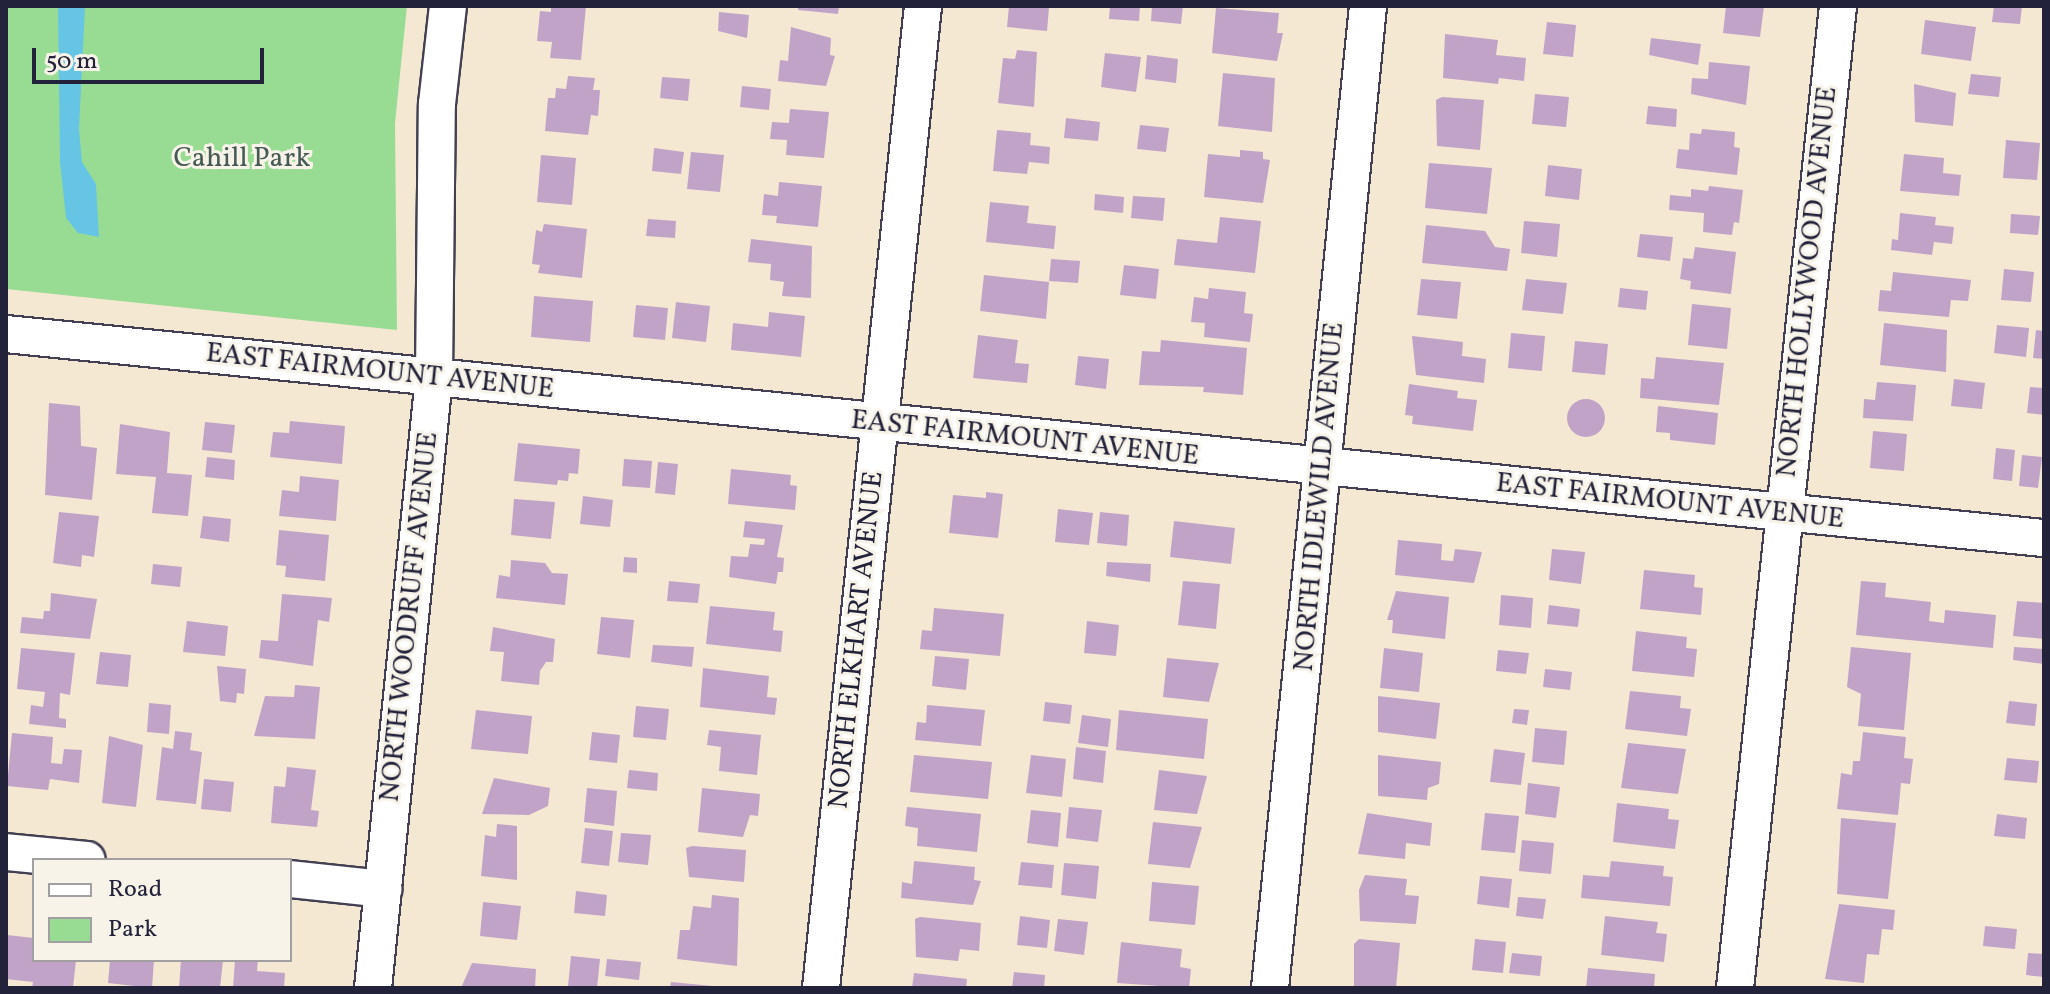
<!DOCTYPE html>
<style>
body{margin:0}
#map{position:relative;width:2050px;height:994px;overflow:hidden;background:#f5e8d3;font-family:Vollkorn,serif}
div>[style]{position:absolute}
.green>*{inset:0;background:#98dc93}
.water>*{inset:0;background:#66c5e4}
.building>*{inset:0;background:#c1a3c8}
.round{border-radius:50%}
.roads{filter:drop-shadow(2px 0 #424052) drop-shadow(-2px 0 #424052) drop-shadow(0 2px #424052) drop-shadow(0 -2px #424052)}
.street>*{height:36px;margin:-18px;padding:0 18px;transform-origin:18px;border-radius:18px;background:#fff}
span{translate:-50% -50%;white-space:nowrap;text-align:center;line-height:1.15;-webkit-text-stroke:6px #f7f3e8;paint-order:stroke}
.park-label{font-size:28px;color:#455a55}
.street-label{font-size:28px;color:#22223b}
.frame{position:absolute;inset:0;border:8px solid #22223b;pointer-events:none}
.legend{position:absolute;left:32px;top:858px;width:260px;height:104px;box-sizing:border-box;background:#f7f3e8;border:2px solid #a29fa3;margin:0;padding:10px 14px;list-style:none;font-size:24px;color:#22223b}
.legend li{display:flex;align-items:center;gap:16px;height:40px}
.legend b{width:40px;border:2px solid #a29fa3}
.scale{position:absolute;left:32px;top:48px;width:232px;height:36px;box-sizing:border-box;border:4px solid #22223b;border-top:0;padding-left:10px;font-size:24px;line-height:28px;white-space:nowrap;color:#22223b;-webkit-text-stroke:6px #f7f3e8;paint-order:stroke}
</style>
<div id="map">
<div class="green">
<i style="clip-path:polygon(6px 6px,407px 6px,395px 123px,397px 330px,6px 289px)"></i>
</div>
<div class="water">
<i style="clip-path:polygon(58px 6px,85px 6px,79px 129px,82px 162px,96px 184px,99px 237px,78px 233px,66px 218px,60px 162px)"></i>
</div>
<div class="building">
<i style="clip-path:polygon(551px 6px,586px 6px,581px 60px,550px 58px,552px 42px,537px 41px,540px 11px,551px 12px)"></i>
<i style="clip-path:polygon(798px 6px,839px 6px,838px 14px,798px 10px)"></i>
<i style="clip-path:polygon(1009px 6px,1058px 6px,1049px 8px,1047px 31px,1007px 27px)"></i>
<i style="clip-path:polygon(1110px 6px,1140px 6px,1139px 21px,1109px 19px)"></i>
<i style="clip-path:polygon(1152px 6px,1183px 6px,1181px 24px,1151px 21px)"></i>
<i style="clip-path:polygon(1726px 6px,1764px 6px,1760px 37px,1723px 33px)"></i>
<i style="clip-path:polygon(1994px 6px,2022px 6px,2020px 24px,1992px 22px)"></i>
<i style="clip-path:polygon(1216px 8px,1279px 13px,1277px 33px,1283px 33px,1277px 61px,1212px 53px)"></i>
<i style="clip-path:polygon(719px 12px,749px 15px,747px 38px,718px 31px)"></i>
<i style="clip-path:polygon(1925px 20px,1976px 27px,1971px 61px,1921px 54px)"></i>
<i style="clip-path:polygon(1547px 22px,1576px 25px,1573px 57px,1543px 54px)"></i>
<i style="clip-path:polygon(791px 27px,831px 38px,830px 55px,835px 56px,826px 86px,778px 81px,780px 60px,788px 61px)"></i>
<i style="clip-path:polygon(1445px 34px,1498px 40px,1496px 55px,1526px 58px,1524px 81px,1499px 78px,1498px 84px,1443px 78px)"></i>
<i style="clip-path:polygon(1651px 38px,1701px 44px,1698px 65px,1649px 55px)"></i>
<i style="clip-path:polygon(1017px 50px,1037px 52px,1034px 107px,998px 103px,1003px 58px,1015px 59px)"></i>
<i style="clip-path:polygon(1105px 53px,1141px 57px,1136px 92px,1101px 87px)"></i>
<i style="clip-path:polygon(1147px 55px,1178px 59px,1176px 83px,1145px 79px)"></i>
<i style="clip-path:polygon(1709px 62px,1750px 66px,1746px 105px,1691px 94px,1692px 78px,1708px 79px)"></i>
<i style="clip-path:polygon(1223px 73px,1275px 78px,1272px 132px,1218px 126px)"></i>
<i style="clip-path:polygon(1971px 74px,2001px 77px,1999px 97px,1968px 94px)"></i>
<i style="clip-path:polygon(568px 76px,595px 78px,593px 90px,600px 90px,598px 116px,591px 115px,588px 135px,545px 131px,548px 98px,555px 98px,556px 88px,566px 89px)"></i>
<i style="clip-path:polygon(662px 77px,690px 79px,688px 101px,660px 98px)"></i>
<i style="clip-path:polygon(1914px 84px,1956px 93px,1953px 126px,1915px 122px)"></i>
<i style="clip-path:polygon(742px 86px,771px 89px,769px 110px,740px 107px)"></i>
<i style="clip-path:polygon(1535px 94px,1569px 97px,1566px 127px,1532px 124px)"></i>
<i style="clip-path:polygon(1442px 97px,1484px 100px,1480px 150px,1437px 146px,1436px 100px)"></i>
<i style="clip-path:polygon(1648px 106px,1677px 109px,1676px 127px,1646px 124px)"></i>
<i style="clip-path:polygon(790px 109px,829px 112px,824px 158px,786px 155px,787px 140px,770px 139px,772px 122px,789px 123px)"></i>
<i style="clip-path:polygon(1066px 118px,1100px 122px,1098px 141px,1064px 138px)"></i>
<i style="clip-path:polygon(1140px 125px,1169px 128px,1166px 152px,1137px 149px)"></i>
<i style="clip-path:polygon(1702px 129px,1735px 132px,1734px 147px,1740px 148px,1737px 175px,1676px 168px,1678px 149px,1689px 150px,1690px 133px,1701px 134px)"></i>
<i style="clip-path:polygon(997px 130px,1031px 133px,1030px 145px,1050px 147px,1049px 164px,1029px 162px,1027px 174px,993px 171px)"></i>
<i style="clip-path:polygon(2006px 140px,2040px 143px,2037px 180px,2003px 178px)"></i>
<i style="clip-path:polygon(654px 148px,684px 152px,681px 174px,652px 171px)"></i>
<i style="clip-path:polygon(1240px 150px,1263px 152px,1263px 159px,1270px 160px,1263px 203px,1204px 197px,1208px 154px,1240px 157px)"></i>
<i style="clip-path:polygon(691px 152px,724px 155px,720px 192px,687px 189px)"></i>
<i style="clip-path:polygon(1904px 154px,1944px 158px,1943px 173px,1961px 175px,1959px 196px,1900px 191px)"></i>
<i style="clip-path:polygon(541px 155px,576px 158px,572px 205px,537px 202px)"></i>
<i style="clip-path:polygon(1429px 163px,1492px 168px,1487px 214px,1425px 208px)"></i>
<i style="clip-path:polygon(1548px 165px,1582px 169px,1579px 200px,1545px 196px)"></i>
<i style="clip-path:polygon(779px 182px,822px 186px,818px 227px,776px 223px,777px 216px,762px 215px,764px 194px,778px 196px)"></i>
<i style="clip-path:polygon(1709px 186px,1743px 190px,1739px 223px,1734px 222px,1732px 235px,1703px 232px,1704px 213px,1669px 210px,1670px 195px,1691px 197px,1691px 189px,1708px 191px)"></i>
<i style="clip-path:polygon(1095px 194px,1124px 197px,1123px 213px,1094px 210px)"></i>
<i style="clip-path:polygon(1133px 196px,1165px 198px,1163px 221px,1131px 218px)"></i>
<i style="clip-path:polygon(990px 202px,1029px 206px,1027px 223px,1056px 226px,1054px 249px,986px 242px)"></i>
<i style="clip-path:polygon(1900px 213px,1936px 217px,1935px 225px,1954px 227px,1952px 244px,1934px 242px,1932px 255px,1891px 250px,1892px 239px,1898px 240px)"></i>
<i style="clip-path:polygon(2011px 214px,2040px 216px,2038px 235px,2010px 233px)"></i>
<i style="clip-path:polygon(1220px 217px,1261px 221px,1255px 273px,1174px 265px,1177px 239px,1217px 243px)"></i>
<i style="clip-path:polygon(648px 219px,676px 221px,675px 238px,646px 236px)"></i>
<i style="clip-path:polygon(1524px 221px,1560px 224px,1557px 257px,1521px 253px)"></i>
<i style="clip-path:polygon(544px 224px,587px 229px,582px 278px,538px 273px,540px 265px,532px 264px,536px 230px,542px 232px)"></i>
<i style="clip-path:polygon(1426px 225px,1485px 231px,1495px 247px,1510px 249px,1507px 271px,1422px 263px)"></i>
<i style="clip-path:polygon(1640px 234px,1673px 237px,1670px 261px,1637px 257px)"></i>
<i style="clip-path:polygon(751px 239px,812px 246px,811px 298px,782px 296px,784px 282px,770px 280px,771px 264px,748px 262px)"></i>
<i style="clip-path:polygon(1695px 247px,1736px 252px,1731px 294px,1690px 289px,1691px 281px,1680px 279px,1683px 258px,1693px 259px)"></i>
<i style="clip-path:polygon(1051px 259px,1080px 261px,1078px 283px,1049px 281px)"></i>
<i style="clip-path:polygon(1124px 265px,1159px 269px,1156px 299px,1120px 295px)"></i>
<i style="clip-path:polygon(2004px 269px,2034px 272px,2031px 302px,2001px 300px)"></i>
<i style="clip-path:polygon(1893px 272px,1971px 280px,1968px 301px,1951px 300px,1949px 317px,1878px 311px,1880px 290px,1891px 291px)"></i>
<i style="clip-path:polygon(984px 275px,1049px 282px,1046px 319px,980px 311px)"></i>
<i style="clip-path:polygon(1421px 279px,1461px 282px,1457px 319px,1417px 315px)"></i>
<i style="clip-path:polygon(1526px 279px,1567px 283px,1563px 314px,1522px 310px)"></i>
<i style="clip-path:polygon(1209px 288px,1246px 292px,1244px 313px,1253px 314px,1250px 342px,1204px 337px,1205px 323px,1191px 322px,1194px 297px,1208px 299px)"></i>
<i style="clip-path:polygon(1620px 288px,1648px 291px,1646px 310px,1618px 307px)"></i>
<i style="clip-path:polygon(534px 296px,593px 301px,590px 342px,531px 337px)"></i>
<i style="clip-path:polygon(676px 302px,710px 306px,706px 342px,672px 338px)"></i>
<i style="clip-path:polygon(1692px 304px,1731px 308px,1727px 349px,1688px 345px)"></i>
<i style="clip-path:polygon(636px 305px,668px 308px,665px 340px,633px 337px)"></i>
<i style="clip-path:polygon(769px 312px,805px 316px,801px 357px,731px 350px,733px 323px,768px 327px)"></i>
<i style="clip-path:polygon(1884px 323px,1947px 330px,1946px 372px,1880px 365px)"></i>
<i style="clip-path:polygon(1997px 325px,2029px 328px,2026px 357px,1994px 353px)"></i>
<i style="clip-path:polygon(2036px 330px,2044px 331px,2044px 359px,2033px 358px)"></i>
<i style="clip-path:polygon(1511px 333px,1545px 336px,1542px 371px,1508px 368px)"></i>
<i style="clip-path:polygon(978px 335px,1018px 340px,1015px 363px,1029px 364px,1027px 383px,973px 378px)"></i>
<i style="clip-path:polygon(1412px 336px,1463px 342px,1462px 356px,1486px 359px,1484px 383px,1416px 375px)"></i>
<i style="clip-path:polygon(1161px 340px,1247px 348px,1243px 395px,1203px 392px,1204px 387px,1139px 385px,1142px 351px,1160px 352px)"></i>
<i style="clip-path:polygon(1575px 341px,1608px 344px,1605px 375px,1572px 372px)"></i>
<i style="clip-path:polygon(1078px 356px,1109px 359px,1106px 389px,1075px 385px)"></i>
<i style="clip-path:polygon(1656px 357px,1724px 363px,1719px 405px,1640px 398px,1641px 378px,1654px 379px)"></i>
<i style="clip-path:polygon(1954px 379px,1985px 383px,1982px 409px,1951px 406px)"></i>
<i style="clip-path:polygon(1877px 382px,1916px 385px,1913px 421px,1863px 418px,1864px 399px,1875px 400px)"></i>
<i style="clip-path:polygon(1409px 384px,1458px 391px,1457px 398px,1477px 400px,1473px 431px,1412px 424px,1413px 416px,1405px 415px)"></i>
<i style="clip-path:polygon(2030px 387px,2044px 388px,2044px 415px,2027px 413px)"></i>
<i class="round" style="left:1567px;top:399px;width:38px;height:38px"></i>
<i style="clip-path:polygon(49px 403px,80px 406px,81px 446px,97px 448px,92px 500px,45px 495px)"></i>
<i style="clip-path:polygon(1658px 406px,1718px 413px,1715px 445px,1670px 440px,1670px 433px,1656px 432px)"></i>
<i style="clip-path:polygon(290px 421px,345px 426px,342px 464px,270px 457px,273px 432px,289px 433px)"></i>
<i style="clip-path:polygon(205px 422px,235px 425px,232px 453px,202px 450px)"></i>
<i style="clip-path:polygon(120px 424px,170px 432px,167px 473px,192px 475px,188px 516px,152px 513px,156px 477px,116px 474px)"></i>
<i style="clip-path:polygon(1873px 431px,1907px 434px,1904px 471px,1870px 468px)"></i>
<i style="clip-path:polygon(518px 443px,580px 449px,578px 474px,569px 473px,568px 481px,558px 480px,557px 485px,514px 481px)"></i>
<i style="clip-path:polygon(1996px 448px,2015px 450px,2012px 481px,1993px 479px)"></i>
<i style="clip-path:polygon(2022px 455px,2042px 457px,2038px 488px,2019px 486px)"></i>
<i style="clip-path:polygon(207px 457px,235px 460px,234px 480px,205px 477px)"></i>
<i style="clip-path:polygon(624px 459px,652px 461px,650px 488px,622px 486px)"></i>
<i style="clip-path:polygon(658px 462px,678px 464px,675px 495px,655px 493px)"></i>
<i style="clip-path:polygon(731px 469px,791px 475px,790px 485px,797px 486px,795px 510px,728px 504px)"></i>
<i style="clip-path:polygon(300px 476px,339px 480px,336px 521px,279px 516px,282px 490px,299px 492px)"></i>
<i style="clip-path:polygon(986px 492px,1003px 494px,998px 538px,949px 533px,953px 495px,986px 498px)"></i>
<i style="clip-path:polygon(583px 496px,613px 500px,610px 527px,580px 524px)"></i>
<i style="clip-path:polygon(514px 499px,555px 502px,551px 539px,511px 535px)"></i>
<i style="clip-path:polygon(1058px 509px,1093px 513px,1089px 545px,1055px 542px)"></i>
<i style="clip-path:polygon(59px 512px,99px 516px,94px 557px,82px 555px,81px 567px,53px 563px)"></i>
<i style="clip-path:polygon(1100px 512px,1129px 515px,1127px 546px,1097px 543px)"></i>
<i style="clip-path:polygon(203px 516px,231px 519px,229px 542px,200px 538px)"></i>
<i style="clip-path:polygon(745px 521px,783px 525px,777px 557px,784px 558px,783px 572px,778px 572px,776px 584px,729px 577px,731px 556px,748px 557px,750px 544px,764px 545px,765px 539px,743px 537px)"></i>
<i style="clip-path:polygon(1174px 521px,1235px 528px,1231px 564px,1170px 557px)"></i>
<i style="clip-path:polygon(279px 530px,329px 535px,325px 581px,285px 577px,286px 566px,276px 565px)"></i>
<i style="clip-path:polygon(1398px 540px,1442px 544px,1441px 560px,1453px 561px,1455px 549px,1482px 552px,1474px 583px,1395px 575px)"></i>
<i style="clip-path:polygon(1552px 549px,1585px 552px,1581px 584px,1549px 580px)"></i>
<i style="clip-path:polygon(624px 557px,637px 558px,637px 573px,623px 572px)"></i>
<i style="clip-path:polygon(511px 560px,545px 563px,552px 573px,568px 574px,565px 605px,496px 598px,499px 575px,510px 577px)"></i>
<i style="clip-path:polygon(1107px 562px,1151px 564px,1150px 582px,1106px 576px)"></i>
<i style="clip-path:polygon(153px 564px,182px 567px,180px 587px,151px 584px)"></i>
<i style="clip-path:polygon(1644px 570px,1695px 575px,1694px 587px,1703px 588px,1701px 615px,1640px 609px)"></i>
<i style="clip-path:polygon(669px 581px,700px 584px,698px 603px,667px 601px)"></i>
<i style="clip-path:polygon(1183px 581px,1220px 584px,1216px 629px,1178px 625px)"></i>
<i style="clip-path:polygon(1861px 581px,1886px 583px,1885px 597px,1931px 602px,1929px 621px,1944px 623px,1945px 610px,1996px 615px,1993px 648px,1856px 635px)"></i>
<i style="clip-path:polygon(1396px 591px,1449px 597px,1445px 639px,1392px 633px,1393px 620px,1387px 620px)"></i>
<i style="clip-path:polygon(51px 593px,97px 599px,90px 639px,20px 633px,22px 617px,43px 619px,44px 611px,50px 611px)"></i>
<i style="clip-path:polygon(282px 594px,332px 598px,329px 622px,318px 620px,313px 666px,259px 658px,261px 640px,278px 641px)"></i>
<i style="clip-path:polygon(1501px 595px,1533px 598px,1531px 628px,1499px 625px)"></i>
<i style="clip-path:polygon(2017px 601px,2044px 603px,2044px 639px,2013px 636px)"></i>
<i style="clip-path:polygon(1549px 605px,1580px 609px,1578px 627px,1547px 624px)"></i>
<i style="clip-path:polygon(710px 606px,775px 612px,773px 630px,783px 631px,781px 652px,706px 644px)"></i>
<i style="clip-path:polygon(934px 608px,1004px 614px,1000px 656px,920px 649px,922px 630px,932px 631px)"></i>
<i style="clip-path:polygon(601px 617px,634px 620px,630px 658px,597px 654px)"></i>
<i style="clip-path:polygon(187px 621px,228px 626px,225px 656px,183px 652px)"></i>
<i style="clip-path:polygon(1087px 621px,1119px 625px,1116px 656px,1084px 653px)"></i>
<i style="clip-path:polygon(493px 627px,555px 639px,553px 662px,546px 662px,540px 671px,539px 685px,501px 681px,504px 652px,490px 651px)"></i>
<i style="clip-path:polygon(1636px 631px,1687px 637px,1686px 648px,1697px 649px,1694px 677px,1632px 671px)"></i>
<i style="clip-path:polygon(653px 645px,694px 647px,692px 667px,651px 662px)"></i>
<i style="clip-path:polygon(1851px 647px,1911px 653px,1904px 730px,1858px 726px,1861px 694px,1847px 687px)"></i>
<i style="clip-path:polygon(2014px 647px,2044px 649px,2044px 664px,2013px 660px)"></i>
<i style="clip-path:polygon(21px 648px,75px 653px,70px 695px,60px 693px,59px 718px,66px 719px,66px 728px,29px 724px,31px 705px,43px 707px,45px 692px,17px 689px)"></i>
<i style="clip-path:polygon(1384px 648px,1423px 653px,1419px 692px,1380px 688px)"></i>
<i style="clip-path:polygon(1498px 650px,1529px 653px,1526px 674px,1496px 671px)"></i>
<i style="clip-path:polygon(100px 652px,131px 655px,128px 687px,96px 684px)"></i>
<i style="clip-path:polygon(935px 656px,969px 659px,966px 690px,932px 686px)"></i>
<i style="clip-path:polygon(1167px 658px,1219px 663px,1209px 702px,1163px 697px)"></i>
<i style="clip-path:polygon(217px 666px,246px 669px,244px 694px,237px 693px,236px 703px,220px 701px)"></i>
<i style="clip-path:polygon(703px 668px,769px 676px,767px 697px,777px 698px,775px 715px,700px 707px)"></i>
<i style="clip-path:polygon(1545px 669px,1572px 672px,1570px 690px,1543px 687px)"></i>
<i style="clip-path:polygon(295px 685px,320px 687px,315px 739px,254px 736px,265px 696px,294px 697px)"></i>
<i style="clip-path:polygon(1630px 691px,1681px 696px,1680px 708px,1691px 709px,1687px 736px,1625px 729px)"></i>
<i style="clip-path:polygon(1378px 696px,1440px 703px,1436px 739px,1378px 732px)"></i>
<i style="clip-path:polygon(2009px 701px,2037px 704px,2035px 726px,2006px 723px)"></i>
<i style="clip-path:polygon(1045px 702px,1072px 705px,1070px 724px,1043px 721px)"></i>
<i style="clip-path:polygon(149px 703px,171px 705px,169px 734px,147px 732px)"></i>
<i style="clip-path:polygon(927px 705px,985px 710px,981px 746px,915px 740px,917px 722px,926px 723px)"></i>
<i style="clip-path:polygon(636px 706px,669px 709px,666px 740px,633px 737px)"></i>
<i style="clip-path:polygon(1514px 709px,1529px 710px,1527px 725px,1512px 723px)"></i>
<i style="clip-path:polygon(476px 710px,532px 716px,528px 754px,471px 749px)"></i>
<i style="clip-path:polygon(1119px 710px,1208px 719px,1204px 759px,1116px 750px)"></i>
<i style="clip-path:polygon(1082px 715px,1111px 719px,1108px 747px,1078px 743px)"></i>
<i style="clip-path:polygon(1535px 728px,1567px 731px,1564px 765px,1532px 762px)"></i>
<i style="clip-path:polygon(709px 730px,761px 735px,757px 775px,719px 771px,721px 747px,707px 745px)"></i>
<i style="clip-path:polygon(175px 731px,192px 733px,190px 750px,202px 752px,196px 804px,156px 800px,162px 747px,173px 749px)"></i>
<i style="clip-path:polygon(592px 732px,620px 735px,617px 763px,589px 760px)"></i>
<i style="clip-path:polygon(1863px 732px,1906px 737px,1904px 758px,1913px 759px,1910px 784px,1901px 783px,1898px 815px,1837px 809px,1841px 773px,1852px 775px,1853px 761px,1860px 761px)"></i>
<i style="clip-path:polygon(12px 733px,53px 737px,51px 763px,62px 764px,64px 749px,82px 750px,79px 783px,50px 779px,48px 790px,7px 786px)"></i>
<i style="clip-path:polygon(109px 736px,143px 745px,136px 807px,102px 803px)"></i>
<i style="clip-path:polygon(1628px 743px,1686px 749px,1678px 794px,1621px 788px)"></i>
<i style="clip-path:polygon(1076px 747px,1106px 751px,1103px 783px,1073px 779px)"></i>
<i style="clip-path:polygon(1494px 749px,1525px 753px,1521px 785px,1490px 782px)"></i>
<i style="clip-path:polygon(914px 755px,992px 762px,988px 799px,910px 792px)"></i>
<i style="clip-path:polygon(1031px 755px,1066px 759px,1062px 797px,1026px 793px)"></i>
<i style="clip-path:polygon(1378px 755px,1441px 762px,1439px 784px,1428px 788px,1427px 800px,1378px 796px)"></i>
<i style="clip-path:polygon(2007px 758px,2039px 761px,2037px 783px,2004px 780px)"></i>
<i style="clip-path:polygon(287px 767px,316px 770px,311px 810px,319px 811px,317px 827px,271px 823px,274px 786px,285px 787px)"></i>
<i style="clip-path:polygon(629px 770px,658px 773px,657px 791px,627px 788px)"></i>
<i style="clip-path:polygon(1159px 770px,1207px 776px,1197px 814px,1154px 810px)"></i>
<i style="clip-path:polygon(494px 778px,550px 788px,548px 806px,529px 815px,482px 814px)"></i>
<i style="clip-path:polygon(204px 779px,234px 782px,231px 812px,201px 809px)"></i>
<i style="clip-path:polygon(1528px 783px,1560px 787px,1556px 818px,1525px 814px)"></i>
<i style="clip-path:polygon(587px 788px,617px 791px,614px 826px,584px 822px)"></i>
<i style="clip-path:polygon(702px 788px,760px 794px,758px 816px,750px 815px,743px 837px,698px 832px)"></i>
<i style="clip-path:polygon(1617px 803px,1669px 809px,1668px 819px,1679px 820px,1675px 849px,1613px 842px)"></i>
<i style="clip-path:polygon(907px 807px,981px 814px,977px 852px,917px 846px,918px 828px,905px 826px)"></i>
<i style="clip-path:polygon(1069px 807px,1102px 810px,1098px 842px,1066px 838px)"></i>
<i style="clip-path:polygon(1031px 810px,1061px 813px,1058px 847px,1027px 843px)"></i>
<i style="clip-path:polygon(1367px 813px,1432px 823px,1430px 846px,1406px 843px,1405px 859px,1358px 854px)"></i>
<i style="clip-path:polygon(1485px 813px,1519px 816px,1515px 853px,1481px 850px)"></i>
<i style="clip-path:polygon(1997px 814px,2027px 818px,2025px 839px,1994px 836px)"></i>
<i style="clip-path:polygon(1841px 818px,1896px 823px,1888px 899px,1837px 894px)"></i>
<i style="clip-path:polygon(1153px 822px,1202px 827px,1190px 868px,1148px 864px)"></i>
<i style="clip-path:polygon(497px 824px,517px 826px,517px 880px,481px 876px,485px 835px,496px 837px)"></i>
<i style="clip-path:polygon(585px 828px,613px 831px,609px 866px,581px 863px)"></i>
<i style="clip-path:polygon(621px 833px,651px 835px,648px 865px,618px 862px)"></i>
<i style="clip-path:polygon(1522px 840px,1554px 843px,1551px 874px,1519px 871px)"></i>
<i style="clip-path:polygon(692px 846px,746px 850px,744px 882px,689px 877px,686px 848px)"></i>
<i style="clip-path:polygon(914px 861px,975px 867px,974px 880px,981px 881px,973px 905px,901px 898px,902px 882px,912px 884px)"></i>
<i style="clip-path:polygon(1611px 861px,1664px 866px,1663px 876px,1673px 877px,1670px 906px,1581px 898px,1583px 875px,1609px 877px)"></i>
<i style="clip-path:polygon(1021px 862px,1054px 865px,1052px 888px,1018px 885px)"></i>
<i style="clip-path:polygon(1064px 863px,1099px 866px,1096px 899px,1061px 895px)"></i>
<i style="clip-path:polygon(1365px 875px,1407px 879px,1405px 895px,1419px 896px,1416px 924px,1360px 921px,1359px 890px)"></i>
<i style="clip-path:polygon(1480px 876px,1512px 879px,1509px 908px,1477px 904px)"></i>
<i style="clip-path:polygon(1152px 882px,1199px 886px,1195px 925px,1149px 921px)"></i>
<i style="clip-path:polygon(576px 891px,607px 895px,605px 916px,574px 913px)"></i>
<i style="clip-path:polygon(712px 895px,739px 898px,737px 966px,677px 959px,680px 930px,690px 930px,693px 906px,711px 908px)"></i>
<i style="clip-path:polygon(1518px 897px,1546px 899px,1543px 919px,1516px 916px)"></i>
<i style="clip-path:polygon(483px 902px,521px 906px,517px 940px,480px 936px)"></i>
<i style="clip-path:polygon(1839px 904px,1895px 910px,1893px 930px,1882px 929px,1879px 955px,1867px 954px,1864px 983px,1825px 979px)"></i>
<i style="clip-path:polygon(1020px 916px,1050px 920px,1047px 948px,1017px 945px)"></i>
<i style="clip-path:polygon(1605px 916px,1658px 922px,1656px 933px,1667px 934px,1664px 962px,1601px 955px)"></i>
<i style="clip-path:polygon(920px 917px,981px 923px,979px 951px,960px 949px,958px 961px,916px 957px,915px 919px)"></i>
<i style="clip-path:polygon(1058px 919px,1088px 922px,1084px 955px,1054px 951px)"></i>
<i style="clip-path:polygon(1985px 926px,2017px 929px,2015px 949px,1983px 946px)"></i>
<i style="clip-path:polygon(7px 935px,34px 938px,34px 960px,76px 960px,73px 988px,32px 988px,33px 982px,6px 979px)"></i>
<i style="clip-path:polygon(1359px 939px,1400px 943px,1396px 988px,1354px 986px,1354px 944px)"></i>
<i style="clip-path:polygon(1475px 939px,1506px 942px,1503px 973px,1472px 970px)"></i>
<i style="clip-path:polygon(1121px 942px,1182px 949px,1180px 967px,1191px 969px,1189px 988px,1117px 983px)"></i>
<i style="clip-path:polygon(1512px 953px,1542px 956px,1540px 976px,1509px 973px)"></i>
<i style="clip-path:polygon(2028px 953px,2044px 954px,2044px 977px,2026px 975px)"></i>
<i style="clip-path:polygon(571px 956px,600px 959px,597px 988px,568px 986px)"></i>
<i style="clip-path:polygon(607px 959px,641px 962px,639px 980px,605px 976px)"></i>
<i style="clip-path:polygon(110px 960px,154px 960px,152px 988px,108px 983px)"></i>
<i style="clip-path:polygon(181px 960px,223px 960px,220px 988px,179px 988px)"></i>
<i style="clip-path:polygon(235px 960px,258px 960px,257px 971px,285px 973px,284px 988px,233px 988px)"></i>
<i style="clip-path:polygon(472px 963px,536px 969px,535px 988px,461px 988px)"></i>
<i style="clip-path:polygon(1588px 968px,1655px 974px,1654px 988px,1586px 988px)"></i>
<i style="clip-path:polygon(1014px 972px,1045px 975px,1044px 988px,1012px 988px)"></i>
<i style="clip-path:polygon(914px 973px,967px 979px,966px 988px,912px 988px)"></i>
<i style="clip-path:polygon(671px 982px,712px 986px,712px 988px,670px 988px)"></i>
</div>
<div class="roads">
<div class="street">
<i style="left:6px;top:334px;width:2048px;rotate:5.72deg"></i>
<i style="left:6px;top:852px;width:81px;rotate:5.6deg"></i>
<i style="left:290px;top:879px;width:94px;rotate:6.1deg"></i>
<i style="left:373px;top:988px;width:614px;rotate:-84.3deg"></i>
<i style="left:434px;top:377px;width:273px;rotate:-89.4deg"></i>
<i style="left:437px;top:104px;width:99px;rotate:-83.6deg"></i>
<i style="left:821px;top:988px;width:987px;rotate:-84.07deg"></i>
<i style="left:1270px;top:988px;width:987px;rotate:-84.3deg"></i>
<i style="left:1735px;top:988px;width:987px;rotate:-84.01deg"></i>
</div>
</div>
<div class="park-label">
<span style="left:242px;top:159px">Cahill Park</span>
</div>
<div class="street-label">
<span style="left:1808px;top:282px;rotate:-84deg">NORTH HOLLYWOOD AVENUE</span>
<span style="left:380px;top:372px;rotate:6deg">EAST FAIRMOUNT AVENUE</span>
<span style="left:1025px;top:439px;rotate:6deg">EAST FAIRMOUNT AVENUE</span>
<span style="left:1320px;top:497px;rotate:-85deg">NORTH IDLEWILD AVENUE</span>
<span style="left:1670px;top:502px;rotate:6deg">EAST FAIRMOUNT AVENUE</span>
<span style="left:410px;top:617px;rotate:-84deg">NORTH WOODRUFF AVENUE</span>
<span style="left:857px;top:640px;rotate:-84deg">NORTH ELKHART AVENUE</span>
</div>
<div class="frame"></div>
<ul class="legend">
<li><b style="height:10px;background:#fff"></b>Road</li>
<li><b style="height:22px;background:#98dc93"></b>Park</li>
</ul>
<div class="scale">50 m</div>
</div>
